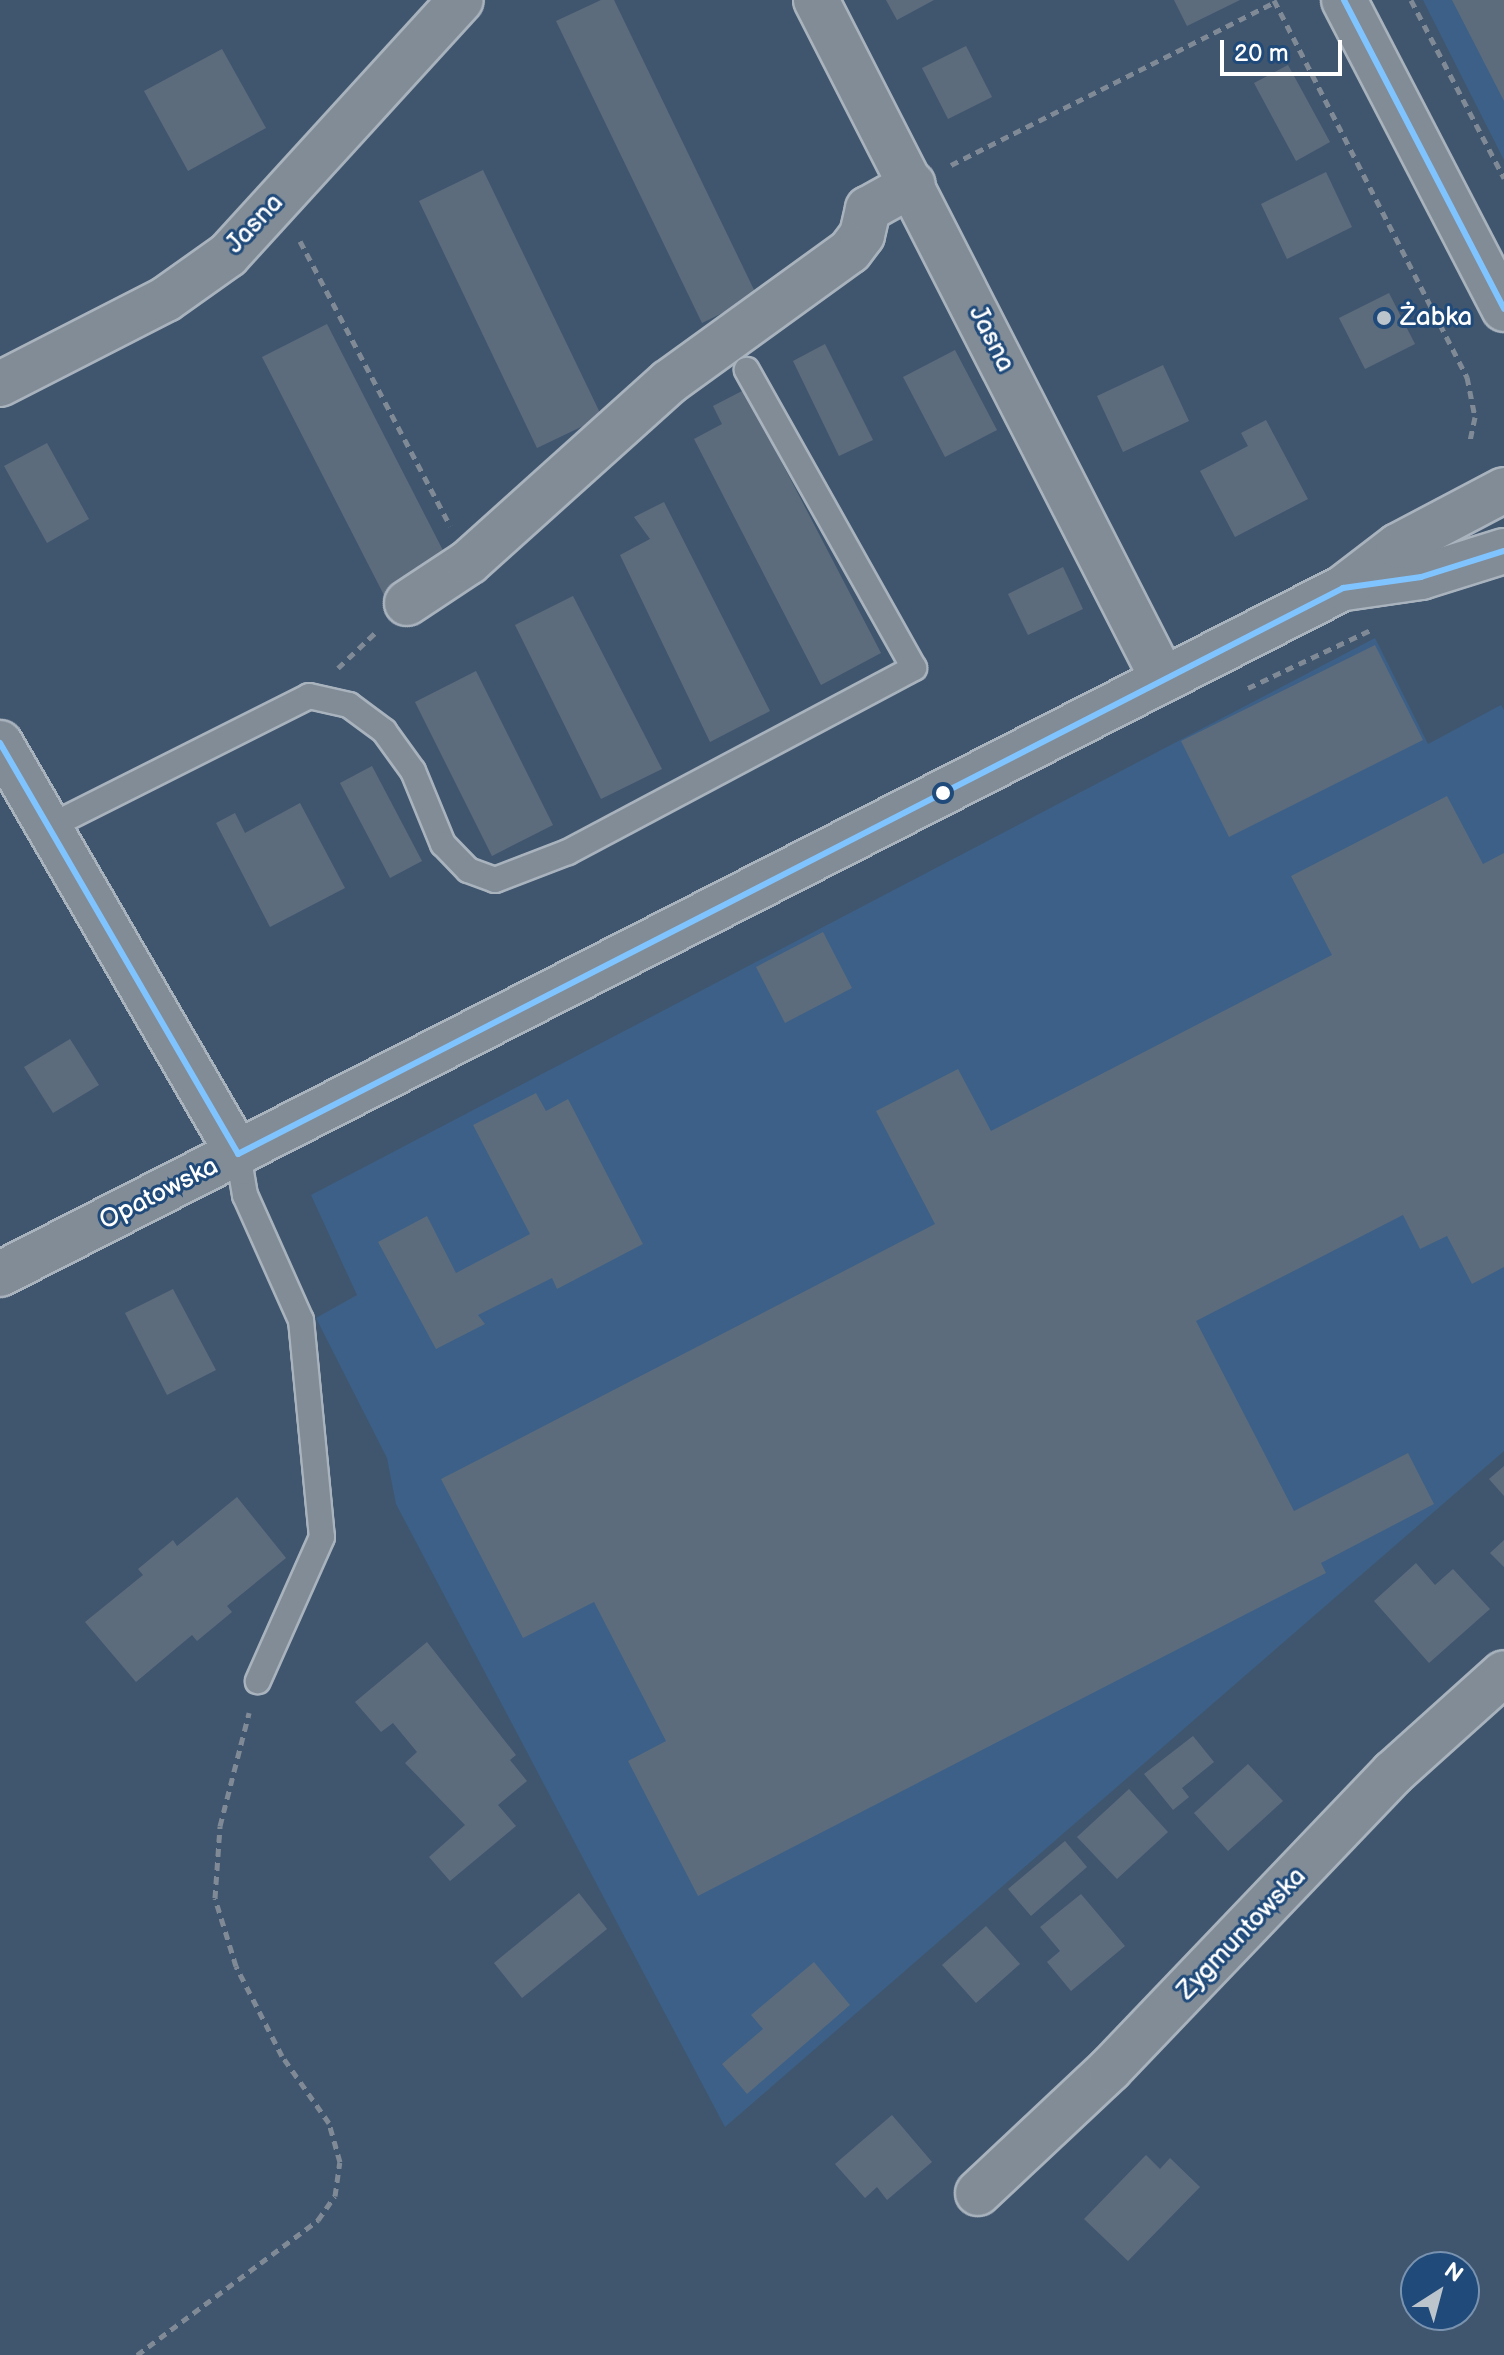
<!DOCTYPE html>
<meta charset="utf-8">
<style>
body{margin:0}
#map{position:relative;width:1504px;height:2355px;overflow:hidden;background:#40566e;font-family:"Balsamiq Sans",sans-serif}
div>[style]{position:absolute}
.built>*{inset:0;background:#3c6087}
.building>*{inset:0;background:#5c6c7d}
.path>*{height:5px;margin-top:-2.5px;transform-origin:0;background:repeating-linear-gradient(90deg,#808a96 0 8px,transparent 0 14px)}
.roads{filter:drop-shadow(2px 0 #a9b3be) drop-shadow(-2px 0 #a9b3be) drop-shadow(0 2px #a9b3be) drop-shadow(0 -2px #a9b3be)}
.service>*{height:24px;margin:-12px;padding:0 12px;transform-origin:12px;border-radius:12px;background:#818c97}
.minor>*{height:44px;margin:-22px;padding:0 22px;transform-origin:22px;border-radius:22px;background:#818c97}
.tertiary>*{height:44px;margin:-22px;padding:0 22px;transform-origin:22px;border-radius:22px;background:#818c97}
.bus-1>*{height:6px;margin:-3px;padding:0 3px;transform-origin:3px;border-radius:3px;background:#80c4ff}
.dots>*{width:22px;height:22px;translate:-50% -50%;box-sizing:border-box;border:4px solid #1f4a7a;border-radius:50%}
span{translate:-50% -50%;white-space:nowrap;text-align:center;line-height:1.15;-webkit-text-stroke:6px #1f4a7a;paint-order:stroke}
.street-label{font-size:26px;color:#fff}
.poi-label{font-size:26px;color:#fff}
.left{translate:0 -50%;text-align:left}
.north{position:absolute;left:1400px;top:2251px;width:80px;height:80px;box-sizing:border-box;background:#1f4a7a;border:2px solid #7992af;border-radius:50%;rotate:36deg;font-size:22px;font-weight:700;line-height:32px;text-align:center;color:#fff}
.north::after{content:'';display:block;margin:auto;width:28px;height:36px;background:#bcc4cc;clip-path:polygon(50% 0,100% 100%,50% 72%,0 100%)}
.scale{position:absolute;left:1220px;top:40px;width:122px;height:36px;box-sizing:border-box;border:4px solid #fff;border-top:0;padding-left:10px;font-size:24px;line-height:28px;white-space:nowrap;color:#fff;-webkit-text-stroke:6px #1f4a7a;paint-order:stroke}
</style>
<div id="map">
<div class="built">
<i style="clip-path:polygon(1423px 0,1504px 0,1504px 160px)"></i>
<i style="clip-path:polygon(1375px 638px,1428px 744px,1501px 705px,1504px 710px,1504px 1451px,725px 2127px,396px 1504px,387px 1458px,316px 1318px,357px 1295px,311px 1195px)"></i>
</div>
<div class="building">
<i style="clip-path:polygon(601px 0,614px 0,757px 296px,702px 323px,556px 21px)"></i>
<i style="clip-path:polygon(886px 0,934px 0,897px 20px)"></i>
<i style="clip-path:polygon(1174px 0,1240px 0,1187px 26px)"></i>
<i style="clip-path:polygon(1452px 0,1504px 0,1504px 101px)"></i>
<i style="clip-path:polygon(966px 46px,992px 97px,948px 119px,922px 68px)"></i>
<i style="clip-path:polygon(222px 49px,266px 128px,188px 171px,144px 91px)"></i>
<i style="clip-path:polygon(1288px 65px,1330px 142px,1296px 161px,1254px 83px)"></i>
<i style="clip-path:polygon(483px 170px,602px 417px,537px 448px,419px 201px)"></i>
<i style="clip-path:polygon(1326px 172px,1352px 227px,1287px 259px,1261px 204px)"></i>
<i style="clip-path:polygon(1389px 293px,1415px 344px,1365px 369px,1339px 318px)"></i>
<i style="clip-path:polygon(327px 324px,452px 568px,387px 601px,262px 357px)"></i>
<i style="clip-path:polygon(825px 344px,873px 440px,839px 456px,793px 361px)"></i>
<i style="clip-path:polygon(955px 350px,997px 430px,945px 457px,903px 377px)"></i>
<i style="clip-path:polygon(1163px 365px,1189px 421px,1123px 452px,1097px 396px)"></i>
<i style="clip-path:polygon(744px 390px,881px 653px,821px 685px,694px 439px,722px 424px,713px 406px)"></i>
<i style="clip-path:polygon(1266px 420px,1308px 499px,1235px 537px,1200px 471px,1248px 446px,1241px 433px)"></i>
<i style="clip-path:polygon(47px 443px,89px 519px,47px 543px,4px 466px)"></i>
<i style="clip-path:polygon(664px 502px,770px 711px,710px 742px,620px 555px,650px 539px,634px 517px)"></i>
<i style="clip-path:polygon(1063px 567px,1083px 609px,1028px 635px,1008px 594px)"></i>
<i style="clip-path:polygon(573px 596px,662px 769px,601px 799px,515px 625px)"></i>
<i style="clip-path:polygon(1375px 645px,1423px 740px,1229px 837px,1181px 741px)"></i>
<i style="clip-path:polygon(476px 671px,553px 825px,492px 856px,415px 702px)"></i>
<i style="clip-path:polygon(372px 766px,422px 861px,390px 878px,340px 783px)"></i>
<i style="clip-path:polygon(1447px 796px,1483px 864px,1504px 853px,1504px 1267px,1472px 1284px,1447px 1236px,1420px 1249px,1403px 1215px,1196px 1321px,1294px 1511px,1408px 1453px,1434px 1504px,1321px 1563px,1326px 1573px,698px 1896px,628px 1761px,666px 1741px,594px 1602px,523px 1638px,441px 1479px,935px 1224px,876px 1111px,958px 1069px,991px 1131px,1332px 955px,1291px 876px)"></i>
<i style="clip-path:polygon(300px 803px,345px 888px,270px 927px,216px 823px,235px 813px,245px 833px)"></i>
<i style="clip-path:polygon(823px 932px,852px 988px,785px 1023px,756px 967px)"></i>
<i style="clip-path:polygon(70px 1039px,99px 1085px,53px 1113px,24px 1067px)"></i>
<i style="clip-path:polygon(536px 1093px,546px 1111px,568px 1099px,643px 1244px,557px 1289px,552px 1278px,478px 1315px,485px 1324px,436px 1349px,378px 1242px,427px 1216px,456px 1273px,530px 1234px,473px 1125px)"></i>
<i style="clip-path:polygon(173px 1289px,216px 1370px,167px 1395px,125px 1313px)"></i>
<i style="clip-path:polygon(1504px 1466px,1504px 1496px,1489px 1479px)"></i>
<i style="clip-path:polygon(237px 1497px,286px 1558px,227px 1606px,232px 1612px,197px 1641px,192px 1635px,136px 1682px,85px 1622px,143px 1575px,138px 1569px,173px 1540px,177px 1546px)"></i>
<i style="clip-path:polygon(1504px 1540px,1504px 1567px,1490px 1553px)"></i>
<i style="clip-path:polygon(1416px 1563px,1435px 1585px,1453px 1569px,1490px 1609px,1429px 1663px,1374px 1601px)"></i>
<i style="clip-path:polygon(427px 1642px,516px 1755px,510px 1760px,527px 1781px,498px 1805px,516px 1826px,450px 1881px,429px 1857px,465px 1825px,405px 1763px,417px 1752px,393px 1723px,381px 1732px,355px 1702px)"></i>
<i style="clip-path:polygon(1193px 1736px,1214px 1762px,1182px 1788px,1189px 1797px,1173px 1810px,1144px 1774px)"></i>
<i style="clip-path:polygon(1248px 1764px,1283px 1801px,1228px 1851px,1194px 1813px)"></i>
<i style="clip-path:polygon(1129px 1789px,1168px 1832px,1117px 1879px,1077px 1837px)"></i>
<i style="clip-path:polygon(1065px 1841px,1087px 1867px,1031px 1916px,1008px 1889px)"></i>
<i style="clip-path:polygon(579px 1893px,607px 1929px,522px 1998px,494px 1963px)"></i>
<i style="clip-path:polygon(1081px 1894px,1125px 1946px,1071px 1991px,1047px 1962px,1060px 1951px,1040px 1927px)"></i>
<i style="clip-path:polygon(986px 1926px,1020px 1964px,976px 2003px,942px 1965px)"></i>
<i style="clip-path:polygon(814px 1962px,850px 2005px,747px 2094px,722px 2064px,763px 2029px,751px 2015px)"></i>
<i style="clip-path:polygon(892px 2115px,932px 2162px,887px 2200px,877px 2187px,865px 2198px,835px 2164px)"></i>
<i style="clip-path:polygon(1146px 2155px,1160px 2169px,1170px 2158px,1200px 2187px,1128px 2261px,1084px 2219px)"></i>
</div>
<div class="path">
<i style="left:1274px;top:0;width:424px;rotate:62.9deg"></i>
<i style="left:1467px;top:377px;width:41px;rotate:78.7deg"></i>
<i style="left:1475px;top:417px;width:25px;rotate:102deg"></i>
<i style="left:1411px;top:0;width:201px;rotate:62.4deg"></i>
<i style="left:951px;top:165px;width:363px;rotate:-26.7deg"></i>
<i style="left:300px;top:241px;width:322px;rotate:62.2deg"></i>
<i style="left:338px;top:668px;width:54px;rotate:-43.5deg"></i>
<i style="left:1248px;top:688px;width:138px;rotate:-25.3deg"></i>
<i style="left:137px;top:2355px;width:226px;rotate:-36.7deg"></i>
<i style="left:318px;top:2220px;width:29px;rotate:-55deg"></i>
<i style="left:335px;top:2196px;width:34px;rotate:-82deg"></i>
<i style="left:340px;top:2162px;width:41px;rotate:-105.8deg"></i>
<i style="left:329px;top:2123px;width:82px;rotate:-125deg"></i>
<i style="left:282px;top:2056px;width:101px;rotate:-117.1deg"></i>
<i style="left:236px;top:1966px;width:71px;rotate:-107.2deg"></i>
<i style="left:215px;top:1898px;width:72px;rotate:-86deg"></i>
<i style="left:220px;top:1826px;width:117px;rotate:-75.6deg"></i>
</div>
<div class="roads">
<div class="service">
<i style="left:49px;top:827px;width:291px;rotate:-26.7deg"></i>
<i style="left:309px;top:696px;width:41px;rotate:12.7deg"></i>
<i style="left:349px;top:705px;width:44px;rotate:36.6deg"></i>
<i style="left:384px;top:731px;width:49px;rotate:54.1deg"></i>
<i style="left:413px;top:771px;width:79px;rotate:67.7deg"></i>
<i style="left:443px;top:844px;width:36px;rotate:46deg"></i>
<i style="left:468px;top:870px;width:29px;rotate:20deg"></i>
<i style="left:495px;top:880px;width:78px;rotate:-21deg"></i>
<i style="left:568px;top:852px;width:392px;rotate:-28deg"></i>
<i style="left:914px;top:668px;width:342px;rotate:-119.3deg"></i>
<i style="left:238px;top:1154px;width:42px;rotate:80.3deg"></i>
<i style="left:245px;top:1195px;width:137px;rotate:65.9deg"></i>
<i style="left:301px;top:1320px;width:218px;rotate:84.5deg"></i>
<i style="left:322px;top:1537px;width:158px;rotate:114deg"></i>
</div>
<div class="minor">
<i style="left:816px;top:0;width:763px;rotate:62.93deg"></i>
<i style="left:0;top:384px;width:186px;rotate:-27.1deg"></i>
<i style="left:166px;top:299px;width:76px;rotate:-35.4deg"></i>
<i style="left:228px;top:255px;width:345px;rotate:-47.6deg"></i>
<i style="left:407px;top:603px;width:74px;rotate:-33.5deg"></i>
<i style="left:469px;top:562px;width:269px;rotate:-42deg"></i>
<i style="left:669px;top:382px;width:223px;rotate:-35.9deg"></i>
<i style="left:850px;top:251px;width:20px;rotate:-53deg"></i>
<i style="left:862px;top:235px;width:27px;rotate:-77deg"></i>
<i style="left:868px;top:209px;width:51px;rotate:-29.1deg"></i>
<i style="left:0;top:743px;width:475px;rotate:59.9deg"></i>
<i style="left:978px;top:2193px;width:181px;rotate:-43.2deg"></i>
<i style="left:1110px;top:2069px;width:410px;rotate:-46.3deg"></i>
<i style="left:1393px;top:1773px;width:149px;rotate:-42deg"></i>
</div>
<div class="tertiary">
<i style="left:1344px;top:0;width:348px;rotate:62.6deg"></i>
<i style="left:1345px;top:588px;width:77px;rotate:-8.2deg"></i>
<i style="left:1421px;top:577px;width:87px;rotate:-17.4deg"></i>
<i style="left:0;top:1274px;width:1508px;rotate:-27.06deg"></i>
<i style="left:1343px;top:588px;width:69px;rotate:-37.4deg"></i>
<i style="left:1398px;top:546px;width:120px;rotate:-27.8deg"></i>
</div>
</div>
<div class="bus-1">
<i style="left:1344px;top:0;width:348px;rotate:62.6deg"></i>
<i style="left:0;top:743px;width:475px;rotate:59.9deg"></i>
<i style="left:238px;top:1154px;width:1242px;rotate:-27.12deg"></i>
<i style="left:1343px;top:588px;width:79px;rotate:-8deg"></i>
<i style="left:1421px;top:577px;width:87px;rotate:-17.4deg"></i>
</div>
<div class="dots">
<i style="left:1384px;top:318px;background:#bcc4cc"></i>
<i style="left:943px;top:793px;background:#fff"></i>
</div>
<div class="street-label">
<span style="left:255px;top:224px;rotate:-47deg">Jasna</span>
<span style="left:991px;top:339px;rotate:63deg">Jasna</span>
<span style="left:159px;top:1194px;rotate:-27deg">Opatowska</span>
<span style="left:1242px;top:1934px;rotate:-46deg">Zygmuntowska</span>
</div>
<div class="poi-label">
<span class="left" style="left:1400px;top:318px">Żabka</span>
</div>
<div class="north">N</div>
<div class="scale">20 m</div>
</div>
